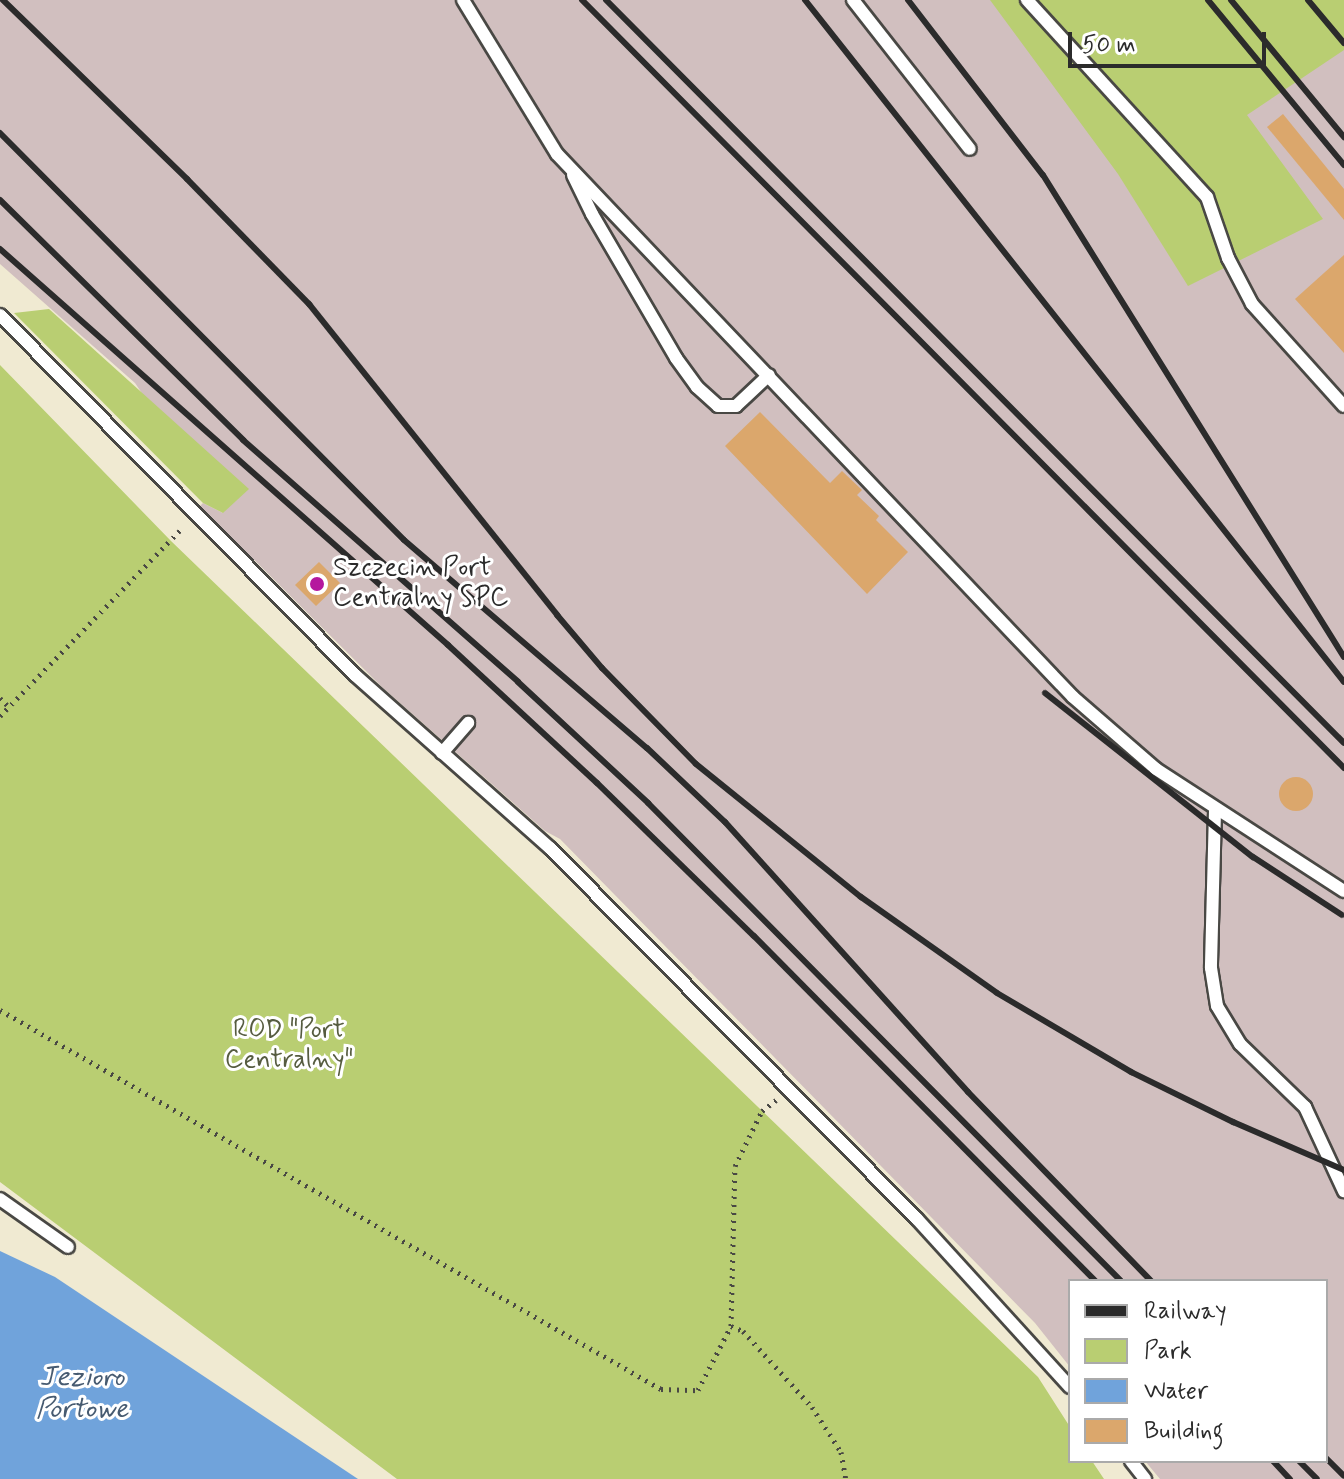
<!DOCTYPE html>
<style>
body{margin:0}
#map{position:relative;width:1344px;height:1479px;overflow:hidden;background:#f0ead2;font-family:Mynerve,sans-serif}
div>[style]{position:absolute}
.industrial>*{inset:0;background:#d1bfbf}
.green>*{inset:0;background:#b9ce72}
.water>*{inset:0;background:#70a3db}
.building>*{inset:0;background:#dba76c}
.round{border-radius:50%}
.path>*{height:5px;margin-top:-2.5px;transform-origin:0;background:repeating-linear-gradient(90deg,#494844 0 2px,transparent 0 8px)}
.roads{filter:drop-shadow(2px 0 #494844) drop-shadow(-2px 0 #494844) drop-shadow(0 2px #494844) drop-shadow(0 -2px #494844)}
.service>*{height:12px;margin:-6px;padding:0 6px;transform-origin:6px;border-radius:6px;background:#fff}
.rail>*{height:6px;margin:-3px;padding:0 3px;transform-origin:3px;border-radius:3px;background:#2b2b2b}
.dots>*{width:22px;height:22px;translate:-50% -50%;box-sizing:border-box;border:4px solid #fff;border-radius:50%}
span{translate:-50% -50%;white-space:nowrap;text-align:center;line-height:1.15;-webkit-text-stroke:6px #fff;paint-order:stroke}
.poi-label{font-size:26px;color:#2b2b2b}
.left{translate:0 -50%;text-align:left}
.park-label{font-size:26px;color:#565c40}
.water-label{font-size:28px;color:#475b71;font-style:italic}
.legend{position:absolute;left:1068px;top:1279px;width:260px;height:184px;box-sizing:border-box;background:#fff;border:2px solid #aaa;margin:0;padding:10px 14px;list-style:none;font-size:24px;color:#2b2b2b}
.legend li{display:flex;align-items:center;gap:16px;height:40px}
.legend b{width:40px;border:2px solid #aaa}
.scale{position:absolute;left:1068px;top:32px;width:198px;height:36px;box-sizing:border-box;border:4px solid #2b2b2b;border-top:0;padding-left:10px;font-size:24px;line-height:28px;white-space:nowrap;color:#2b2b2b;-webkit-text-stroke:6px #fff;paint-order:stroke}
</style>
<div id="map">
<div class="industrial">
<i style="clip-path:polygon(0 0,1344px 0,1344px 1479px,1160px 1479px,1145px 1461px,1326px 1461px,1326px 1281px,1070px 1281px,1070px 1367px,1035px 1323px,560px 839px,545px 831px,383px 688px,200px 506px,203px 503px,223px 513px,135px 383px,0 264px)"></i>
</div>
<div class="green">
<i style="clip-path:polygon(990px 0,1344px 0,1344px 50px,1247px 115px,1323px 219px,1188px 286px,1118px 174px)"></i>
<i style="clip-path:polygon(49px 309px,249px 489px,223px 513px,203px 503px,14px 313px)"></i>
<i style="clip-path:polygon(0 365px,171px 541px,1038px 1377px,1070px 1427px,1070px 1461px,1092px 1461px,1104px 1479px,397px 1479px,0 1182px)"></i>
</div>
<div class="water">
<i style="clip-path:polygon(0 1251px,55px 1277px,358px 1479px,0 1479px)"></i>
</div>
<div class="building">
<i style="clip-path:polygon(1283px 114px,1344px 189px,1344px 220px,1267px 127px)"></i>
<i style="clip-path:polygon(1344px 255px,1344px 353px,1295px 299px)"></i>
<i style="clip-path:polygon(760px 412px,830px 483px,842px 471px,862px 490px,857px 495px,879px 516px,876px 520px,908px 552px,867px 594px,725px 446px)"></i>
<i style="clip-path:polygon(319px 562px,340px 583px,316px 606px,295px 585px)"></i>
<i class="round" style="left:1279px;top:777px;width:34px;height:34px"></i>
</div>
<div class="path">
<i style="left:0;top:698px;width:10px;rotate:45deg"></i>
<i style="left:0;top:716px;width:263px;rotate:-45.9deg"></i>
<i style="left:0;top:1010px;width:762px;rotate:29.83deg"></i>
<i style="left:661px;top:1389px;width:37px;rotate:2deg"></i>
<i style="left:698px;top:1390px;width:72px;rotate:-62.7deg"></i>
<i style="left:731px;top:1326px;width:13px;rotate:23deg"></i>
<i style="left:743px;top:1331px;width:103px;rotate:47.8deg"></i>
<i style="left:812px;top:1407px;width:54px;rotate:57.2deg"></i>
<i style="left:841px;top:1452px;width:27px;rotate:80deg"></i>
<i style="left:731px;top:1326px;width:160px;rotate:-88.6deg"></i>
<i style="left:735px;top:1166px;width:61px;rotate:-63.9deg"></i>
<i style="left:762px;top:1111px;width:18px;rotate:-38deg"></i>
</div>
<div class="roads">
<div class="service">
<i style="left:463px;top:0;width:180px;rotate:58.6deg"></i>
<i style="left:557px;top:154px;width:749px;rotate:46.46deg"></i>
<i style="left:1073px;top:697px;width:110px;rotate:40.9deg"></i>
<i style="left:1156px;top:769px;width:224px;rotate:33deg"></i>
<i style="left:853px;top:0;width:189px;rotate:51.9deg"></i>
<i style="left:1027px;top:0;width:267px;rotate:47.6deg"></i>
<i style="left:1207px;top:197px;width:65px;rotate:71deg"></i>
<i style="left:1228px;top:258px;width:52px;rotate:62.4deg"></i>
<i style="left:1252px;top:304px;width:137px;rotate:48deg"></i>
<i style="left:573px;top:175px;width:43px;rotate:64deg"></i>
<i style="left:592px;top:214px;width:167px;rotate:59.7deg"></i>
<i style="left:676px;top:358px;width:36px;rotate:54deg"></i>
<i style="left:697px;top:387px;width:28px;rotate:42deg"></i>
<i style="left:718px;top:406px;width:18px"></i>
<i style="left:736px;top:406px;width:45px;rotate:-43.2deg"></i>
<i style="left:0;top:315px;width:506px;rotate:45.4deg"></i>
<i style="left:355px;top:675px;width:261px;rotate:41.6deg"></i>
<i style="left:550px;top:848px;width:522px;rotate:45.31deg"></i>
<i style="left:917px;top:1219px;width:227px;rotate:47.7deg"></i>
<i style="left:442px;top:753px;width:40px;rotate:-49deg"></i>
<i style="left:1215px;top:811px;width:157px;rotate:91.5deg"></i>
<i style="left:1211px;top:968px;width:38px;rotate:81deg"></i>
<i style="left:1217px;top:1006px;width:44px;rotate:58.8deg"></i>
<i style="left:1240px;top:1044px;width:91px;rotate:44.1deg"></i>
<i style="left:1305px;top:1107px;width:93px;rotate:65.1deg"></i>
<i style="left:0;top:1199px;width:83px;rotate:35.2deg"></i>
<i style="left:1131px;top:1461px;width:23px;rotate:52deg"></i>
</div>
</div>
<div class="rail">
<i style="left:3px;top:0;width:257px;rotate:44.2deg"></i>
<i style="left:187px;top:179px;width:175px;rotate:45.7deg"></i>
<i style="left:309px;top:304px;width:398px;rotate:51.4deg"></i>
<i style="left:557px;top:615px;width:70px;rotate:49.7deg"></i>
<i style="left:602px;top:668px;width:134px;rotate:45.6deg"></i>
<i style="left:696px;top:764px;width:212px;rotate:38.9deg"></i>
<i style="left:861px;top:897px;width:166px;rotate:35.2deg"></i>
<i style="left:997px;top:993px;width:156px;rotate:30.5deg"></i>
<i style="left:1131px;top:1072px;width:114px;rotate:26.1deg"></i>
<i style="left:1233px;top:1122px;width:121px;rotate:23.4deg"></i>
<i style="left:582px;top:0;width:1082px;rotate:45.22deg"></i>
<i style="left:606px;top:0;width:1047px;rotate:45.19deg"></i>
<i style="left:805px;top:0;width:869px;rotate:51.68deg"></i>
<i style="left:908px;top:0;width:221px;rotate:52.4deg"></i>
<i style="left:1043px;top:175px;width:568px;rotate:58.02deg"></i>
<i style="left:1208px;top:0;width:214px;rotate:50.5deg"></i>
<i style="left:1231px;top:0;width:178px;rotate:50.5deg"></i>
<i style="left:1308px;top:0;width:56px;rotate:50.1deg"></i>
<i style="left:0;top:133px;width:573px;rotate:45.21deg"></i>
<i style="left:404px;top:540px;width:320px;rotate:40.6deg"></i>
<i style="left:647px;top:748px;width:108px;rotate:43.5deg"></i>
<i style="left:725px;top:822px;width:363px;rotate:48deg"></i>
<i style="left:968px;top:1092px;width:263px;rotate:45.9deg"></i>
<i style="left:0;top:200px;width:342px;rotate:44.6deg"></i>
<i style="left:243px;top:440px;width:366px;rotate:41.3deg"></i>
<i style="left:518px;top:682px;width:178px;rotate:42.9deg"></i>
<i style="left:648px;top:803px;width:672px;rotate:45.3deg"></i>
<i style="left:0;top:249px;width:598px;rotate:41.47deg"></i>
<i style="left:448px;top:645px;width:203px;rotate:42.8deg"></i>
<i style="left:597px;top:783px;width:219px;rotate:44.3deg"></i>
<i style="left:754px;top:936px;width:485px;rotate:45.3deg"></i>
<i style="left:1045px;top:693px;width:265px;rotate:38.3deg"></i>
<i style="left:1253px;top:857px;width:106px;rotate:33.1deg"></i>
<i style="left:1326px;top:1458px;width:25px;rotate:45deg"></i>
<i style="left:1273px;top:1461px;width:25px;rotate:47deg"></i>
<i style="left:1299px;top:1461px;width:25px;rotate:45deg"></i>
</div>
<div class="dots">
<i style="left:317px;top:584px;background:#b5179e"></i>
</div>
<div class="poi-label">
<span class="left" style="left:333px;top:584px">Szczecin Port<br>Centralny SPC</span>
</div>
<div class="park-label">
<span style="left:289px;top:1046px">ROD "Port<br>Centralny"</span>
</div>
<div class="water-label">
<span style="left:82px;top:1394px">Jezioro<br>Portowe</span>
</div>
<ul class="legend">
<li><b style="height:10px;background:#2b2b2b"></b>Railway</li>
<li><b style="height:22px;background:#b9ce72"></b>Park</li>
<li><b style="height:22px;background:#70a3db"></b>Water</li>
<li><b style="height:22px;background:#dba76c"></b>Building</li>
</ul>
<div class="scale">50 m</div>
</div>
